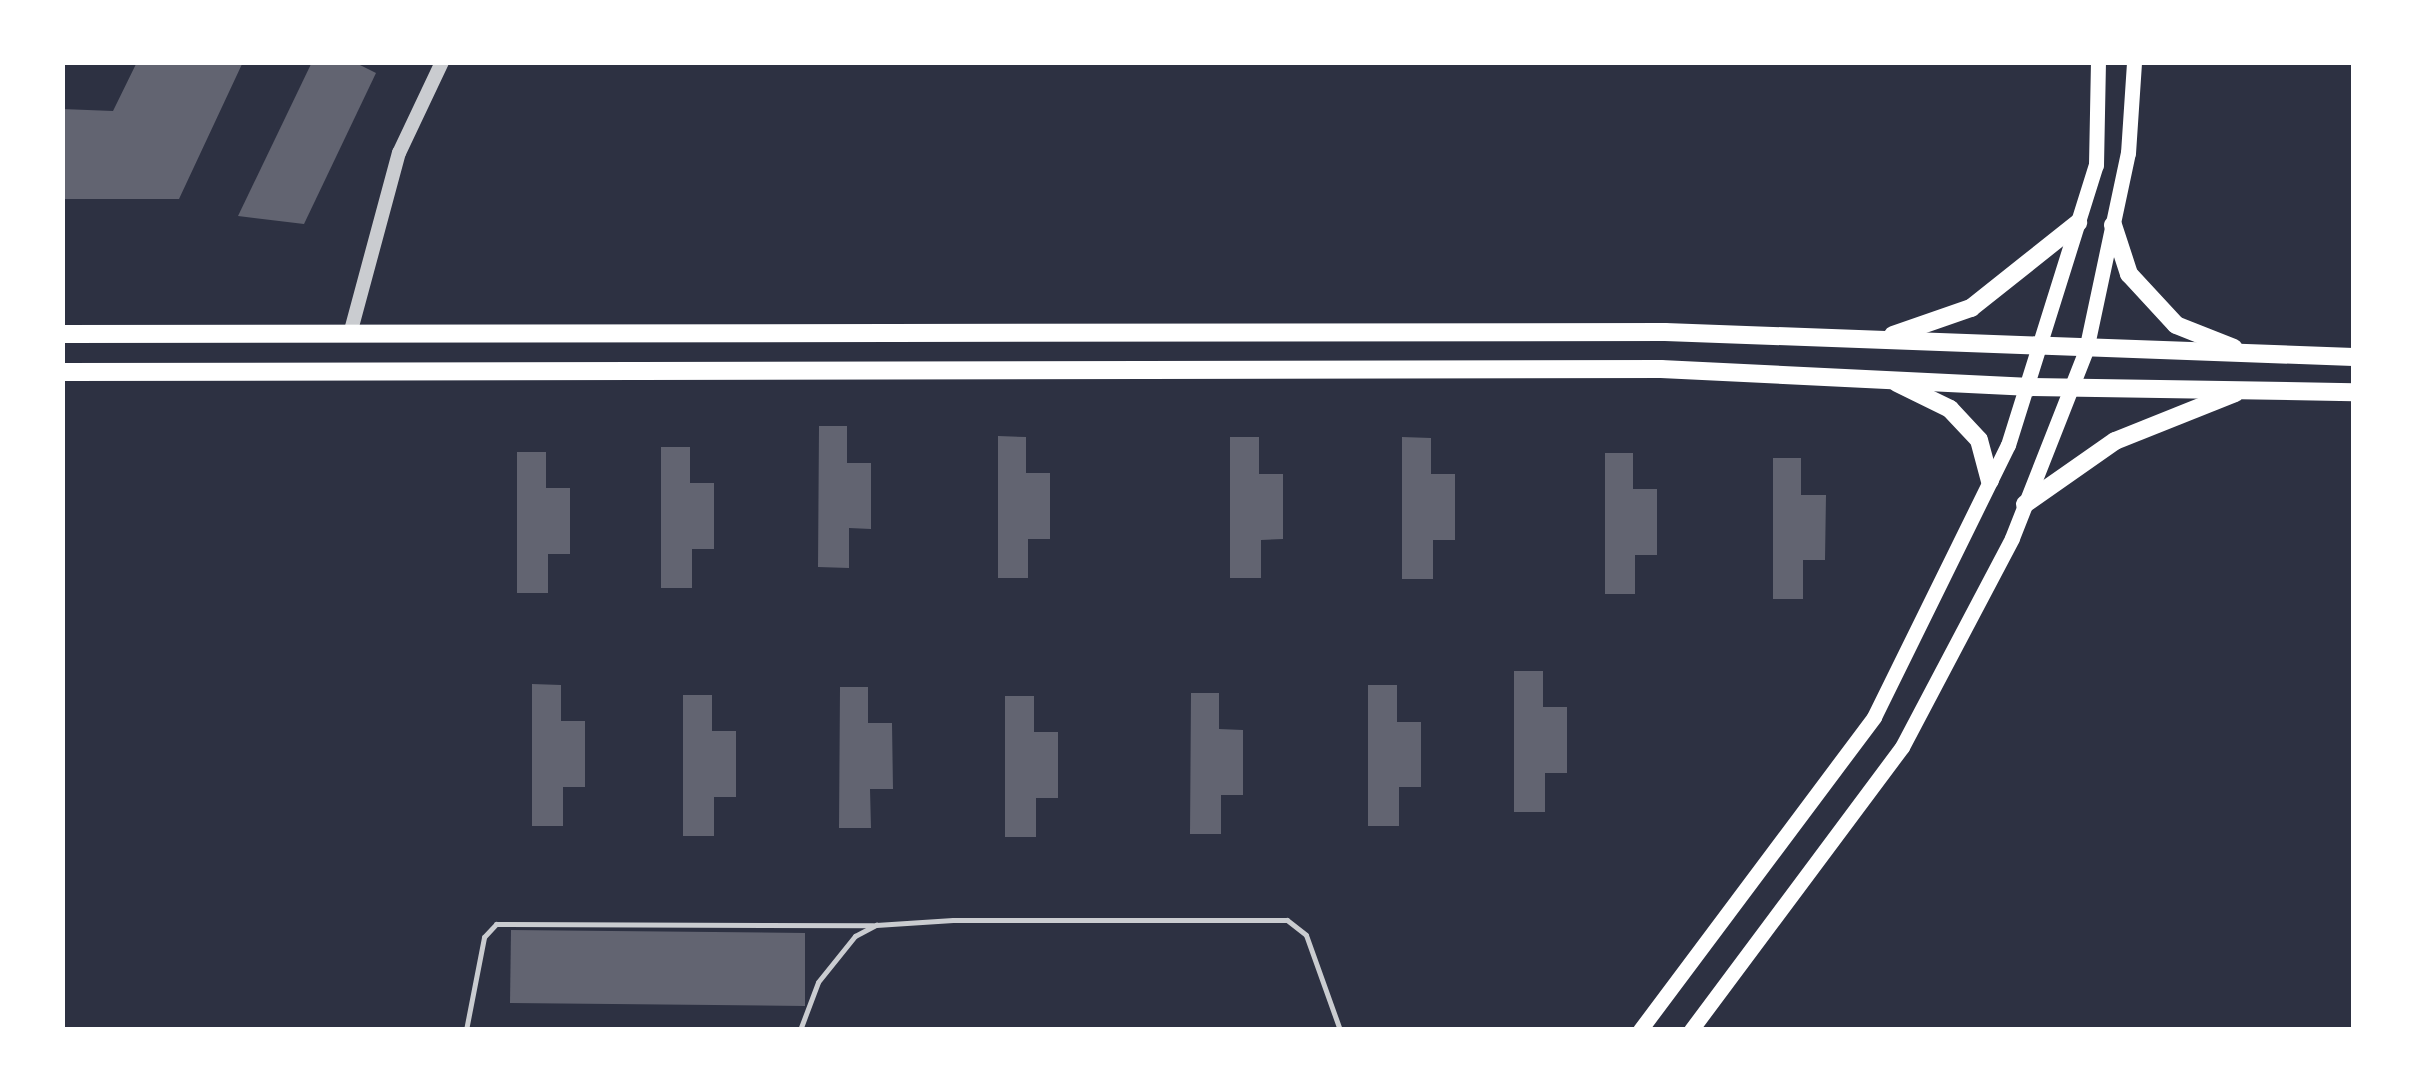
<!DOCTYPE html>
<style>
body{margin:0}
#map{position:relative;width:2416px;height:1092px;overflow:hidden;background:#2d3142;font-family:"Alegreya Sans",sans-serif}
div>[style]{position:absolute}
.building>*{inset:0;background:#626471}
.service>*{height:5px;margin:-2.5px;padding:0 2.5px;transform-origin:2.5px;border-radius:2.5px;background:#caccd0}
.tertiary>*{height:14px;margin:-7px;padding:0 7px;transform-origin:7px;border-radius:7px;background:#caccd0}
.secondary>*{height:15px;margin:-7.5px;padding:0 7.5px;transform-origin:7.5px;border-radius:7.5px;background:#fff}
.primary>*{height:18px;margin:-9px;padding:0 9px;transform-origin:9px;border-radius:9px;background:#fff}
span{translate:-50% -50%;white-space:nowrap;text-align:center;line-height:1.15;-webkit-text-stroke:10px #fff;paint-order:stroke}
.frame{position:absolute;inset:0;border:65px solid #fff;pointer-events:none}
</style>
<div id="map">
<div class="building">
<i style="clip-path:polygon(137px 62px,243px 62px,179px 199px,62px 199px,62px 109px,113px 111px)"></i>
<i style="clip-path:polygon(312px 62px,354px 62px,376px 73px,304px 224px,238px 216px)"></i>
<i style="clip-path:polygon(819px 426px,847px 426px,847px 463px,871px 463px,871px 529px,849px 528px,849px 568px,818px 567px)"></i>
<i style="clip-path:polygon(998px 436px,1026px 437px,1026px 473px,1050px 473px,1050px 539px,1028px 539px,1028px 578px,998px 578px)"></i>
<i style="clip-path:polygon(1230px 437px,1259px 437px,1259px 474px,1283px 474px,1283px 539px,1261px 540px,1261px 578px,1230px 578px)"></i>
<i style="clip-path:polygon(1402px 437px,1431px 438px,1431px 474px,1455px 474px,1455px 540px,1433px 540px,1433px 579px,1402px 579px)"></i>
<i style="clip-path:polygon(661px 447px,690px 447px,690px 483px,714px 483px,714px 549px,692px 549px,692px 588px,661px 588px)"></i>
<i style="clip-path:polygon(517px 452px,546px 452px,546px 488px,570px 488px,570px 554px,548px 554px,548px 593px,517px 593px)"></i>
<i style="clip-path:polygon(1605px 453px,1633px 453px,1633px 489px,1657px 489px,1657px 555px,1635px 555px,1635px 594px,1605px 594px)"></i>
<i style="clip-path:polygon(1773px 458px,1801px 458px,1801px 495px,1826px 495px,1825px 560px,1803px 560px,1803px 599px,1773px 599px)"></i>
<i style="clip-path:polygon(1514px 671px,1543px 671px,1543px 707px,1567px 707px,1567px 773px,1545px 773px,1545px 812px,1514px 812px)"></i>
<i style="clip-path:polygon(532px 684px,561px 685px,561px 721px,585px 721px,585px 787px,563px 787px,563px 826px,532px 826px)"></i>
<i style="clip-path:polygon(1368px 685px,1397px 685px,1397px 722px,1421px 722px,1421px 787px,1399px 787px,1399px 826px,1368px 826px)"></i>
<i style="clip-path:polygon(840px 687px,868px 687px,868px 723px,892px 723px,893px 789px,870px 789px,871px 828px,839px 828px)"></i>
<i style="clip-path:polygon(1191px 693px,1219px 693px,1219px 729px,1243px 730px,1243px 795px,1221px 795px,1221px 834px,1190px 834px)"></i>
<i style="clip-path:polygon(683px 695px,712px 695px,712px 731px,736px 731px,736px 797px,714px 797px,714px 836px,683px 836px)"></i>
<i style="clip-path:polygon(1005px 696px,1034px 696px,1034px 732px,1058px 732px,1058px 798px,1036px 798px,1036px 837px,1005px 837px)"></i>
<i style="clip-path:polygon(511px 930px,805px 933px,805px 1006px,510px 1003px)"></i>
</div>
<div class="service">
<i style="left:466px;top:1030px;width:95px;rotate:-79deg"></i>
<i style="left:484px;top:937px;width:18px;rotate:-47deg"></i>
<i style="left:496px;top:924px;width:377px;rotate:0.2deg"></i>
<i style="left:800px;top:1030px;width:51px;rotate:-69.4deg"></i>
<i style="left:818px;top:982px;width:59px;rotate:-51.2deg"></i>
<i style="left:855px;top:936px;width:24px;rotate:-28deg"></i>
<i style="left:876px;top:925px;width:77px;rotate:-3.7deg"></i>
<i style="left:953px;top:920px;width:334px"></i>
<i style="left:1287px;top:920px;width:24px;rotate:38deg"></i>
<i style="left:1306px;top:935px;width:101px;rotate:70.3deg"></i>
</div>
<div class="tertiary">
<i style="left:350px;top:334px;width:188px;rotate:-74.9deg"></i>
<i style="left:399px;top:153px;width:101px;rotate:-64.7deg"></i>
</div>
<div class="secondary">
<i style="left:1640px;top:1030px;width:391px;rotate:-53.2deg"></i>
<i style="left:1874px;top:717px;width:303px;rotate:-63.8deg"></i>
<i style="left:2008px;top:445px;width:294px;rotate:-72.6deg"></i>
<i style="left:2096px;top:165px;width:103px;rotate:-88.9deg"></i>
<i style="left:1691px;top:1030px;width:353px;rotate:-53.3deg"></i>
<i style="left:1902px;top:747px;width:236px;rotate:-62.2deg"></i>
<i style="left:2012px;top:538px;width:202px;rotate:-68.5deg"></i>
<i style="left:2086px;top:350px;width:201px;rotate:-78deg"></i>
<i style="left:2128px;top:153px;width:91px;rotate:-86.2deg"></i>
</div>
<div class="primary">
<i style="left:2113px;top:225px;width:52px;rotate:71.9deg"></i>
<i style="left:2129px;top:274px;width:69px;rotate:47.3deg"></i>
<i style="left:2176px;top:325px;width:62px;rotate:21.6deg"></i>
<i style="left:62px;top:334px;width:1603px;rotate:-0.07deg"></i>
<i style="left:1665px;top:332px;width:689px;rotate:2.08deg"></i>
<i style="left:1893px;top:335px;width:83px;rotate:-19.1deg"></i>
<i style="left:1971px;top:308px;width:137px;rotate:-38.5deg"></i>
<i style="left:62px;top:372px;width:1599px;rotate:-0.11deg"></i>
<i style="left:1661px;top:369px;width:365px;rotate:2.8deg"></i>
<i style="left:2026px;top:387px;width:328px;rotate:0.9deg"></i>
<i style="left:1897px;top:383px;width:59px;rotate:26.1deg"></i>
<i style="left:1950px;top:409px;width:42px;rotate:46.9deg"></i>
<i style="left:1979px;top:440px;width:42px;rotate:75deg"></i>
<i style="left:2025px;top:504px;width:110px;rotate:-35deg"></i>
<i style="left:2115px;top:441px;width:129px;rotate:-21.8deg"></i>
</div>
<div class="frame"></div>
</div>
